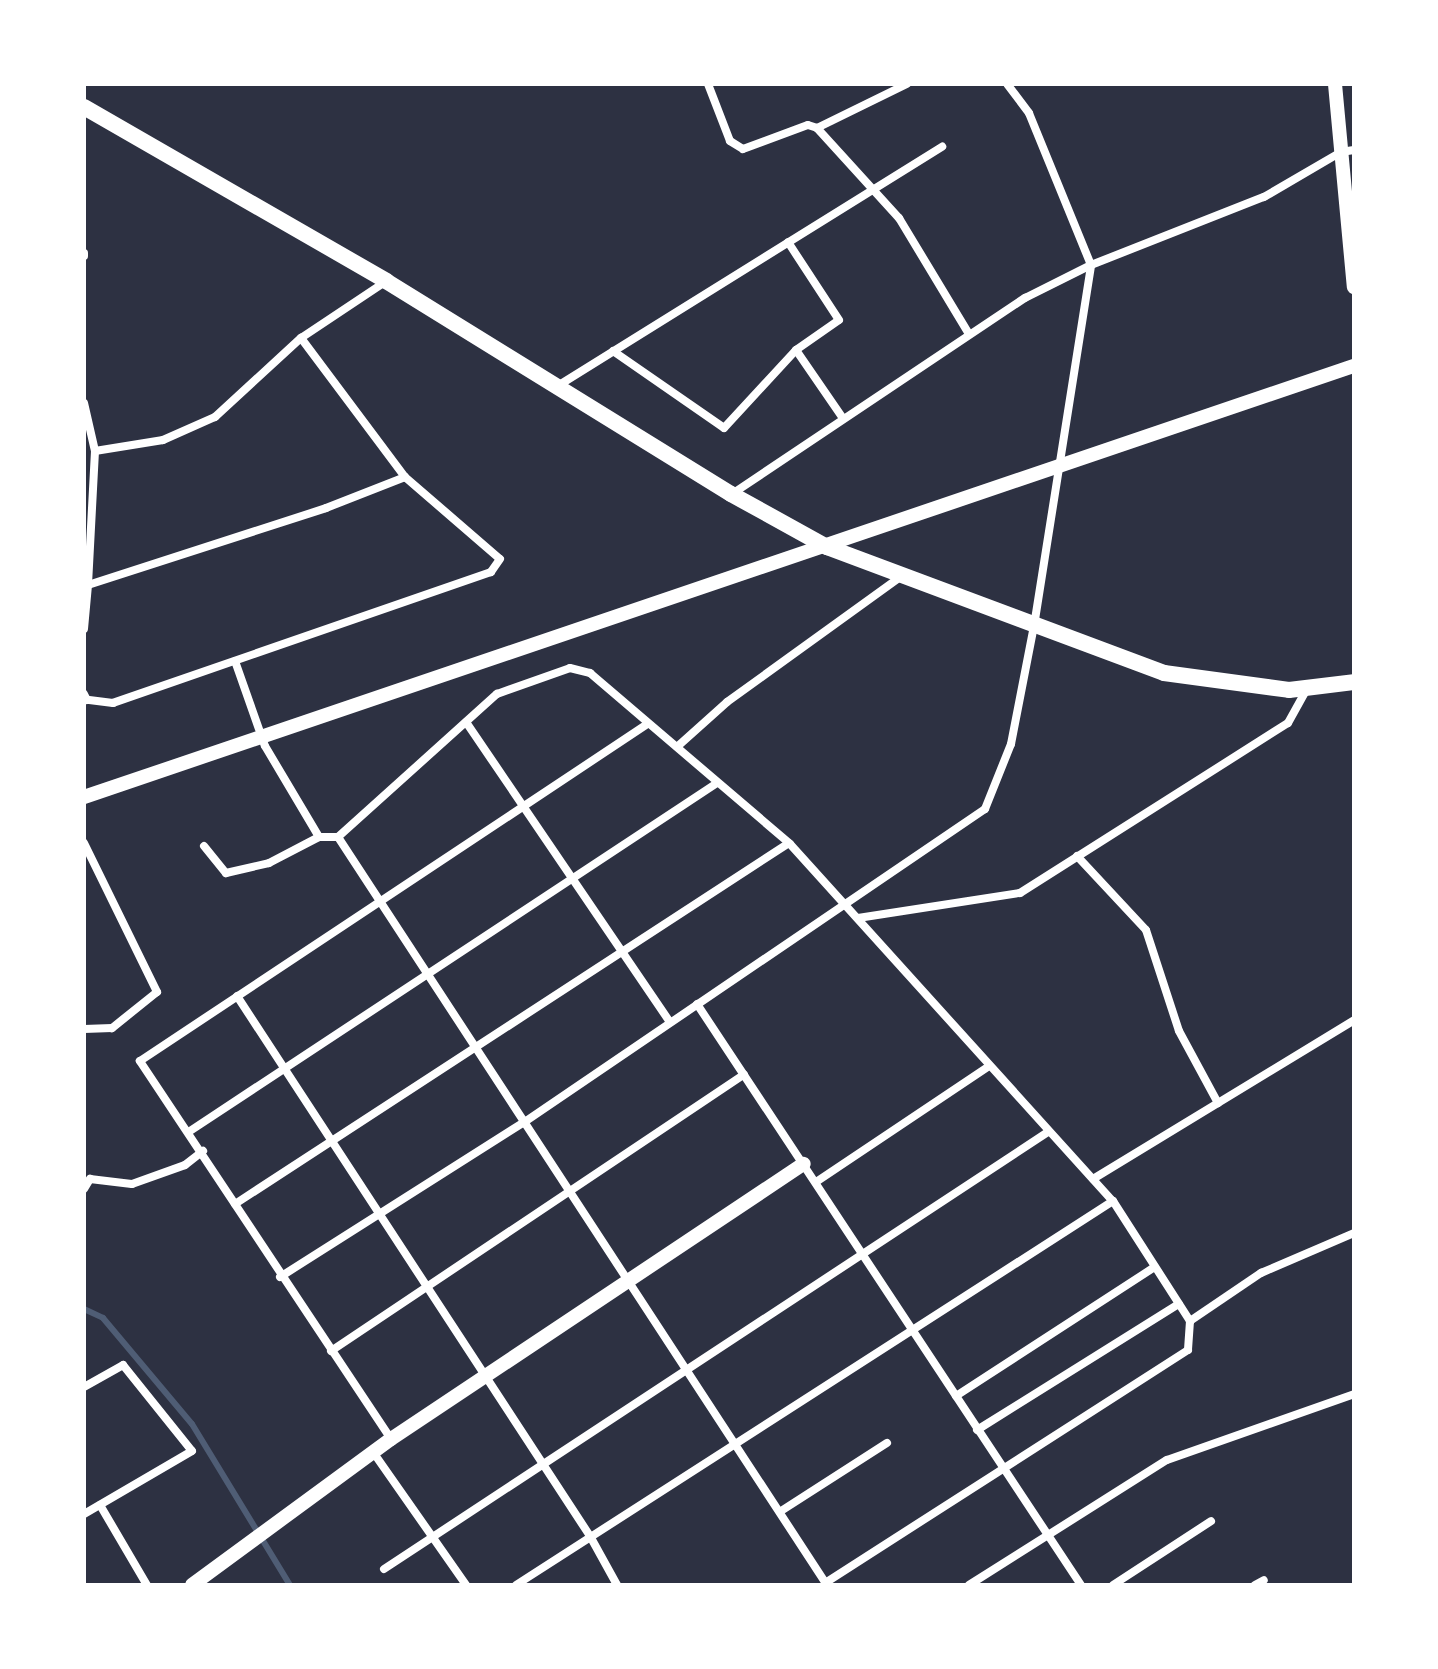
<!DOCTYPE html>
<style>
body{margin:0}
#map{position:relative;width:1438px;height:1669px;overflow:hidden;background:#2d3142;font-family:"Zilla Slab",serif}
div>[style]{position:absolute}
.stream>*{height:6px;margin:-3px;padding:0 3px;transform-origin:3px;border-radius:3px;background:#4f5d75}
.minor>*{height:8px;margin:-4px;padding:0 4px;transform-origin:4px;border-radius:4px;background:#fff}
.tertiary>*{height:14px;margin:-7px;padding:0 7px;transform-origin:7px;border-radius:7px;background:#fff}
.secondary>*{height:16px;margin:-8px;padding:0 8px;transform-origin:8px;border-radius:8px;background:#fff}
span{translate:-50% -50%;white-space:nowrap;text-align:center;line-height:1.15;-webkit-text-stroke:6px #fff;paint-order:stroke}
.frame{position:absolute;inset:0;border:86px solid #fff;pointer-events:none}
</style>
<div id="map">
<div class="stream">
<i style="left:84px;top:1309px;width:21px;rotate:25deg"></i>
<i style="left:103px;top:1318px;width:138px;rotate:50deg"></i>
<i style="left:192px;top:1424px;width:188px;rotate:58.7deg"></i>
</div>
<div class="minor">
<i style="left:708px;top:84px;width:61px;rotate:68.9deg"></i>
<i style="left:730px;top:141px;width:15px;rotate:32deg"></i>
<i style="left:743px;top:149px;width:69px;rotate:-20.3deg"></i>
<i style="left:808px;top:125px;width:9px;rotate:18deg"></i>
<i style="left:817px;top:128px;width:122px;rotate:47.7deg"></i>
<i style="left:899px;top:218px;width:135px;rotate:58.9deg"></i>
<i style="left:817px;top:128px;width:100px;rotate:-26.1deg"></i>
<i style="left:84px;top:253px;width:3px;rotate:90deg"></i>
<i style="left:301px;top:338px;width:174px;rotate:53.2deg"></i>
<i style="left:796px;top:350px;width:81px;rotate:55.5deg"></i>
<i style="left:613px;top:351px;width:135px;rotate:34.7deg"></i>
<i style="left:724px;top:428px;width:106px;rotate:-47.3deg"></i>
<i style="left:796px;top:350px;width:52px;rotate:-34.9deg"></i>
<i style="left:839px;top:320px;width:93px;rotate:-123.2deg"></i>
<i style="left:556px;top:387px;width:455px;rotate:-31.9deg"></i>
<i style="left:84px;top:403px;width:49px;rotate:77.1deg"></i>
<i style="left:95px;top:451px;width:134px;rotate:93deg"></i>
<i style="left:95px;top:451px;width:69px;rotate:-9.2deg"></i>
<i style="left:163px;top:440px;width:57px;rotate:-23.9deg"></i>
<i style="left:215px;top:417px;width:117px;rotate:-42.6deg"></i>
<i style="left:301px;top:338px;width:101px;rotate:-33.7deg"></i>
<i style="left:732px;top:494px;width:353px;rotate:-33.8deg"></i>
<i style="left:1025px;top:298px;width:74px;rotate:-26.6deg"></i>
<i style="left:1091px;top:265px;width:186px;rotate:-21.5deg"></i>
<i style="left:1264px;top:197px;width:89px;rotate:-30.3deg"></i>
<i style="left:1341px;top:152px;width:13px;rotate:-9deg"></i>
<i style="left:84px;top:629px;width:44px;rotate:-84.8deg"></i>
<i style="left:88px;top:585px;width:250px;rotate:-17.9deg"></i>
<i style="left:326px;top:508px;width:85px;rotate:-21.4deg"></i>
<i style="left:405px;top:477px;width:125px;rotate:40.8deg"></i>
<i style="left:500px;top:559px;width:16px;rotate:125deg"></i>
<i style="left:491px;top:572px;width:400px;rotate:160.9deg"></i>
<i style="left:113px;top:703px;width:26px;rotate:-173deg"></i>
<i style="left:87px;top:700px;width:7px;rotate:-117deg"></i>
<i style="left:235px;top:661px;width:90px;rotate:70.6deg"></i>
<i style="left:265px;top:746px;width:106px;rotate:59.3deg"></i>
<i style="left:319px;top:837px;width:19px"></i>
<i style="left:338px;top:837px;width:214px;rotate:-42deg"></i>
<i style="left:497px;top:694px;width:77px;rotate:-19.6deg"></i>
<i style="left:570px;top:668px;width:21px;rotate:14deg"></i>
<i style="left:590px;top:673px;width:263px;rotate:40.5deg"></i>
<i style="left:790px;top:844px;width:481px;rotate:47.9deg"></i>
<i style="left:1113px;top:1201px;width:143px;rotate:57.3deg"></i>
<i style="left:1190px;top:1321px;width:29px;rotate:94deg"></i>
<i style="left:1188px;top:1350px;width:431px;rotate:147.3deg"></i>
<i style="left:466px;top:722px;width:363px;rotate:55.8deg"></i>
<i style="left:678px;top:746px;width:66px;rotate:-41.9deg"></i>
<i style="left:727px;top:702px;width:217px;rotate:-35.8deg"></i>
<i style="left:338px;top:837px;width:894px;rotate:56.83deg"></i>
<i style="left:84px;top:843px;width:166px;rotate:63.9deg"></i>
<i style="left:157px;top:992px;width:58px;rotate:141.3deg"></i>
<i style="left:112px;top:1028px;width:28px;rotate:178deg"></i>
<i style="left:204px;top:846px;width:35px;rotate:51deg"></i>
<i style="left:226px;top:873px;width:44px;rotate:-13.1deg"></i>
<i style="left:269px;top:863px;width:56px;rotate:-27.5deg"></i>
<i style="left:1077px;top:856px;width:101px;rotate:47deg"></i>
<i style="left:1146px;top:930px;width:106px;rotate:71.9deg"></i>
<i style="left:1179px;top:1031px;width:82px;rotate:61.6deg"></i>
<i style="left:858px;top:918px;width:164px;rotate:-8.8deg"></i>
<i style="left:1020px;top:893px;width:317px;rotate:-32.4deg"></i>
<i style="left:1288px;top:723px;width:38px;rotate:-61deg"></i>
<i style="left:237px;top:996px;width:645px;rotate:56.83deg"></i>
<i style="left:590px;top:1536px;width:56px;rotate:61.1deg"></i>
<i style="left:697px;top:1004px;width:696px;rotate:56.54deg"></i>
<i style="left:190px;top:1131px;width:632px;rotate:-33.44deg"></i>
<i style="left:1093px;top:1179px;width:306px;rotate:-31.3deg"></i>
<i style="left:816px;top:1182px;width:208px;rotate:-33.8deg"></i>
<i style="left:84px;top:1189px;width:12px;rotate:-59deg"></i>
<i style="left:90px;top:1179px;width:42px;rotate:6.8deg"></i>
<i style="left:132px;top:1184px;width:56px;rotate:-19.7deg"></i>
<i style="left:185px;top:1165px;width:23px;rotate:-38deg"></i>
<i style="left:235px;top:1204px;width:661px;rotate:-33.09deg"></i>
<i style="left:280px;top:1277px;width:291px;rotate:-32.4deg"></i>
<i style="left:526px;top:1121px;width:555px;rotate:-34.21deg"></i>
<i style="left:985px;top:809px;width:70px;rotate:-68.2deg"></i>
<i style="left:1011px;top:744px;width:120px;rotate:-79deg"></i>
<i style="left:1034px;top:626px;width:365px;rotate:-81deg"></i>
<i style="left:1091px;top:265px;width:164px;rotate:-112.2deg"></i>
<i style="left:1029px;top:113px;width:36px;rotate:-127deg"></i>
<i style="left:1190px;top:1321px;width:86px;rotate:-34.1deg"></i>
<i style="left:1261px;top:1273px;width:101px;rotate:-23.3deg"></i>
<i style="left:331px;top:1351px;width:497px;rotate:-33.8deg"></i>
<i style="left:84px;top:1387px;width:45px;rotate:-29.4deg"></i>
<i style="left:123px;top:1365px;width:110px;rotate:51.3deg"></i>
<i style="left:192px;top:1451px;width:125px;rotate:149.7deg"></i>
<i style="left:956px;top:1396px;width:237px;rotate:-33deg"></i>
<i style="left:977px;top:1430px;width:238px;rotate:-32deg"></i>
<i style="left:391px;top:1439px;width:454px;rotate:-123.6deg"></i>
<i style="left:140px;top:1061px;width:607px;rotate:-33.59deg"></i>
<i style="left:373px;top:1452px;width:162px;rotate:55deg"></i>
<i style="left:100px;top:1505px;width:93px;rotate:59.6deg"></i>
<i style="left:781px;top:1511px;width:126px;rotate:-32.7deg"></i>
<i style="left:384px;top:1569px;width:795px;rotate:-33.35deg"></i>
<i style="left:516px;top:1585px;width:710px;rotate:-32.75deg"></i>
<i style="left:969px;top:1585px;width:234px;rotate:-32.3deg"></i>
<i style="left:1167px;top:1460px;width:198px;rotate:-19.4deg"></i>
<i style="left:1113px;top:1585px;width:117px;rotate:-33.1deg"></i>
<i style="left:1255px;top:1585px;width:10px;rotate:-29deg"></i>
</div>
<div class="tertiary">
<i style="left:1335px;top:84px;width:204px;rotate:84.7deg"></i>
<i style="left:84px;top:797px;width:1341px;rotate:-18.75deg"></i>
<i style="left:192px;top:1585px;width:247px;rotate:-36.3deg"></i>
<i style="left:391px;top:1439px;width:496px;rotate:-33.7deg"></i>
</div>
<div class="secondary">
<i style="left:84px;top:107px;width:349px;rotate:29.9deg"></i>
<i style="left:386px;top:281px;width:405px;rotate:31.7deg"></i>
<i style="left:731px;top:494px;width:110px;rotate:28.9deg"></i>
<i style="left:827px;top:547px;width:360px;rotate:20.5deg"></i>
<i style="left:1164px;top:673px;width:126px;rotate:7.7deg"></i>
<i style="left:1289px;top:690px;width:65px;rotate:-7deg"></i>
</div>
<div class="frame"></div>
</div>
